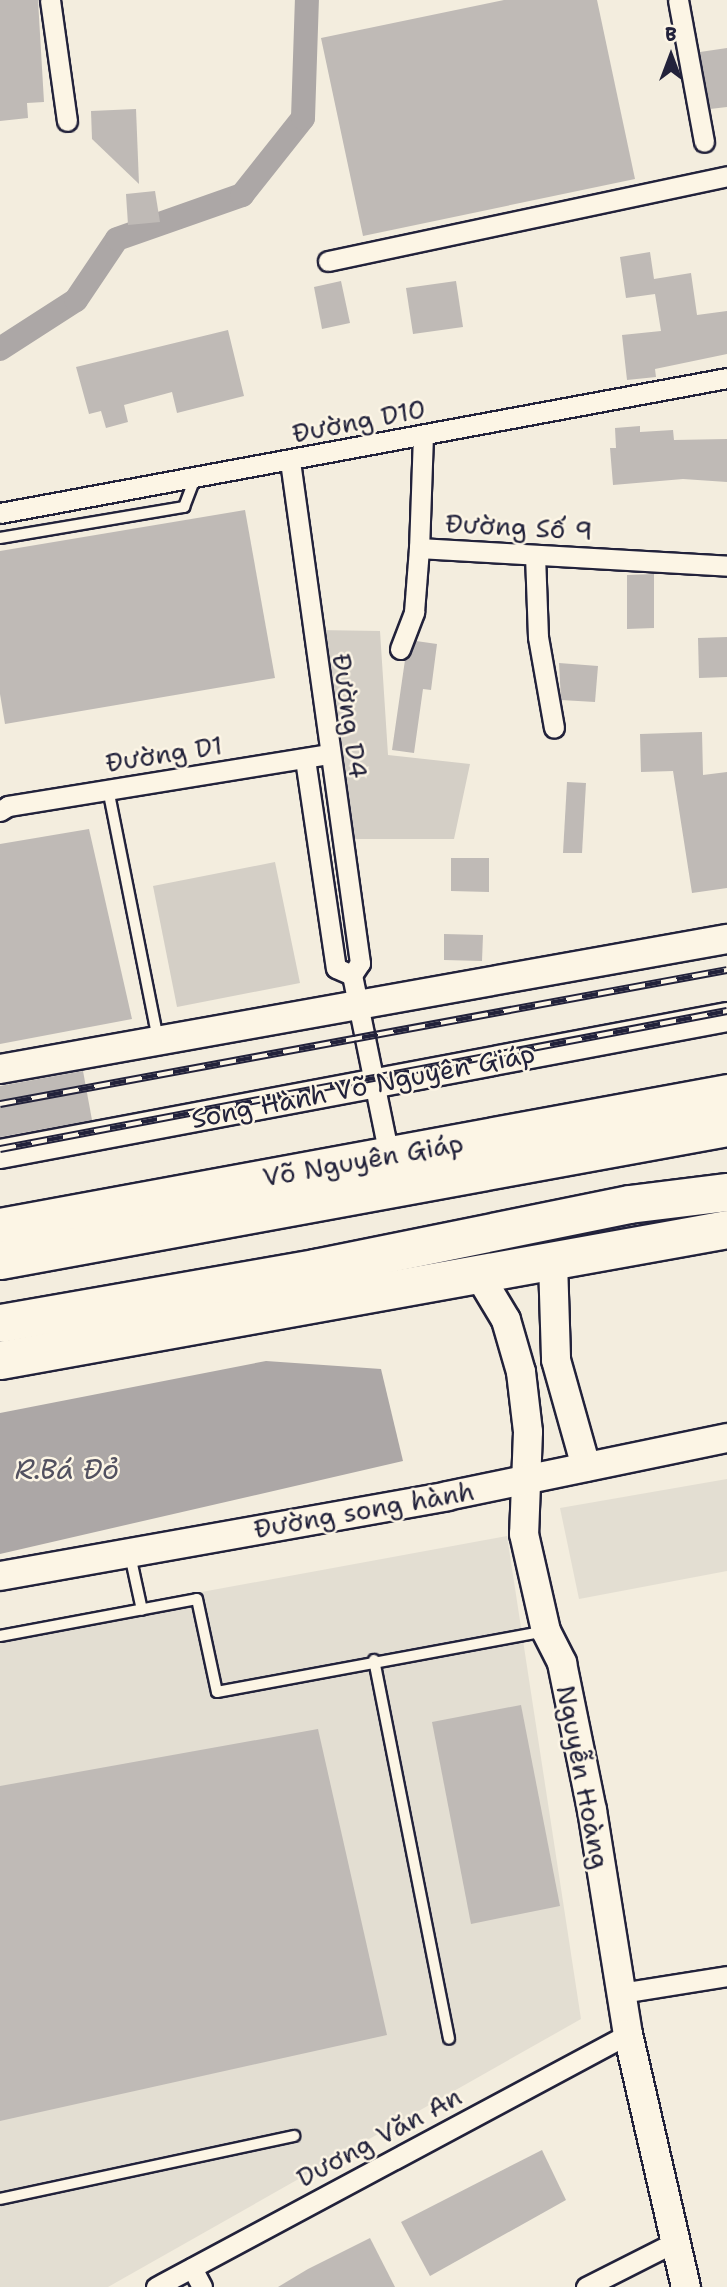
<!DOCTYPE html>
<meta charset="utf-8">
<style>
body{margin:0}
#map{position:relative;width:727px;height:2287px;overflow:hidden;background:#f3edde;font-family:"Shantell Sans",sans-serif}
div>[style]{position:absolute}
.built>*{inset:0;background:#e3ded2}
.green>*{inset:0;background:#d4cfc6}
.water>*{inset:0;background:#aca7a6}
.canal>*{height:24px;margin:-12px;padding:0 12px;transform-origin:12px;border-radius:12px;background:#aca7a6}
.building>*{inset:0;background:#bfbab6}
.roads{filter:drop-shadow(2px 0 #22223b) drop-shadow(-2px 0 #22223b) drop-shadow(0 2px #22223b) drop-shadow(0 -2px #22223b)}
.lane>*{height:10px;margin:-5px;padding:0 5px;transform-origin:5px;border-radius:5px;background:#fcf5e5}
.street>*{height:19px;margin:-9.5px;padding:0 9.5px;transform-origin:9.5px;border-radius:9.5px;background:#fcf5e5}
.secondary>*{height:28px;margin:-14px;padding:0 14px;transform-origin:14px;border-radius:14px;background:#fcf5e5}
.highway>*{height:37px;margin:-18.5px;padding:0 18.5px;transform-origin:18.5px;border-radius:18.5px;background:#fcf5e5}
.rail>*{height:8px;margin-top:-4px;transform-origin:0;background:repeating-linear-gradient(90deg,#fcf5e5 0 16px,#22223b 0 32px);box-sizing:border-box;border-block:2px solid #22223b}
span{translate:-50% -50%;white-space:nowrap;text-align:center;line-height:1.15;-webkit-text-stroke:5px #fcf5e5;paint-order:stroke}
.street-label{font-size:26px;color:#22223b}
.water-label{font-size:28px;color:#525160;font-style:italic}
.north{position:absolute;left:636px;top:21px;width:70px;height:70px;-webkit-text-stroke:5px #fcf5e5;paint-order:stroke;rotate:0deg;font-size:19px;font-weight:700;line-height:28px;text-align:center;color:#22223b}
.north::after{content:'';display:block;margin:auto;width:24px;height:32px;background:#22223b;clip-path:polygon(50% 0,100% 100%,50% 72%,0 100%)}
</style>
<div id="map">
<div class="built">
<i style="clip-path:polygon(727px 1479px,727px 1571px,579px 1599px,560px 1508px)"></i>
<i style="clip-path:polygon(507px 1536px,581px 2019px,108px 2287px,0 2287px,0 1629px)"></i>
</div>
<div class="green">
<i style="clip-path:polygon(316px 630px,380px 631px,388px 755px,470px 764px,454px 839px,347px 839px)"></i>
<i style="clip-path:polygon(275px 862px,300px 983px,177px 1007px,153px 886px)"></i>
</div>
<div class="water">
<i style="clip-path:polygon(266px 1361px,381px 1369px,403px 1461px,0 1554px,0 1413px)"></i>
</div>
<div class="canal">
<i style="left:0;top:349px;width:90px;rotate:-32.8deg"></i>
<i style="left:76px;top:300px;width:73px;rotate:-56.1deg"></i>
<i style="left:117px;top:239px;width:133px;rotate:-19.4deg"></i>
<i style="left:242px;top:195px;width:98px;rotate:-51.6deg"></i>
<i style="left:303px;top:118px;width:118px;rotate:-88.1deg"></i>
</div>
<div class="building">
<i style="clip-path:polygon(0 0,38px 0,44px 102px,27px 103px,28px 118px,0 121px)"></i>
<i style="clip-path:polygon(504px 0,597px 0,635px 179px,363px 236px,321px 38px)"></i>
<i style="clip-path:polygon(727px 48px,727px 107px,710px 109px,700px 52px)"></i>
<i style="clip-path:polygon(136px 109px,139px 184px,92px 139px,91px 111px)"></i>
<i style="clip-path:polygon(155px 191px,160px 222px,128px 225px,126px 194px)"></i>
<i style="clip-path:polygon(650px 252px,654px 279px,691px 273px,697px 315px,727px 311px,727px 354px,655px 369px,656px 377px,627px 380px,622px 335px,661px 331px,655px 294px,626px 298px,620px 257px)"></i>
<i style="clip-path:polygon(341px 281px,350px 323px,322px 329px,314px 287px)"></i>
<i style="clip-path:polygon(456px 281px,463px 327px,413px 334px,406px 288px)"></i>
<i style="clip-path:polygon(228px 330px,244px 396px,177px 413px,172px 392px,124px 405px,128px 422px,106px 428px,101px 411px,89px 414px,76px 367px)"></i>
<i style="clip-path:polygon(640px 426px,640px 432px,673px 430px,674px 440px,727px 439px,727px 482px,683px 479px,613px 485px,610px 448px,616px 448px,615px 428px)"></i>
<i style="clip-path:polygon(245px 510px,275px 678px,5px 724px,0 694px,0 551px)"></i>
<i style="clip-path:polygon(654px 574px,654px 628px,627px 629px,627px 575px)"></i>
<i style="clip-path:polygon(727px 637px,727px 677px,699px 678px,698px 638px)"></i>
<i style="clip-path:polygon(416px 641px,437px 644px,431px 690px,423px 689px,414px 753px,392px 750px,405px 660px)"></i>
<i style="clip-path:polygon(559px 663px,598px 666px,595px 702px,561px 700px)"></i>
<i style="clip-path:polygon(702px 732px,703px 775px,727px 772px,727px 888px,692px 893px,673px 771px,641px 772px,640px 734px)"></i>
<i style="clip-path:polygon(567px 782px,586px 783px,582px 853px,563px 853px)"></i>
<i style="clip-path:polygon(89px 829px,132px 1019px,0 1044px,0 844px)"></i>
<i style="clip-path:polygon(451px 858px,489px 858px,489px 892px,451px 891px)"></i>
<i style="clip-path:polygon(444px 934px,483px 935px,482px 961px,444px 960px)"></i>
<i style="clip-path:polygon(83px 1071px,92px 1120px,0 1137px,0 1086px)"></i>
<i style="clip-path:polygon(521px 1705px,560px 1906px,471px 1924px,432px 1722px)"></i>
<i style="clip-path:polygon(318px 1729px,387px 2035px,0 2121px,0 1786px)"></i>
<i style="clip-path:polygon(542px 2150px,566px 2200px,430px 2276px,401px 2222px)"></i>
<i style="clip-path:polygon(370px 2238px,395px 2287px,278px 2287px,308px 2269px)"></i>
</div>
<div class="roads">
<div class="lane">
<i style="left:0;top:538px;width:187px;rotate:-9.6deg"></i>
<i style="left:184px;top:507px;width:31px;rotate:-69deg"></i>
<i style="left:108px;top:789px;width:255px;rotate:78.7deg"></i>
<i style="left:130px;top:1555px;width:56px;rotate:77.7deg"></i>
<i style="left:0;top:1636px;width:200px;rotate:-10.6deg"></i>
<i style="left:197px;top:1599px;width:95px;rotate:77.9deg"></i>
<i style="left:217px;top:1692px;width:330px;rotate:-10.5deg"></i>
<i style="left:374px;top:1660px;width:386px;rotate:78.8deg"></i>
<i style="left:0;top:2199px;width:301px;rotate:-12.1deg"></i>
</div>
<div class="street">
<i style="left:50px;top:0;width:122px;rotate:82deg"></i>
<i style="left:678px;top:0;width:144px;rotate:79.6deg"></i>
<i style="left:328px;top:261px;width:408px;rotate:-12deg"></i>
<i style="left:423px;top:435px;width:113px;rotate:92deg"></i>
<i style="left:419px;top:548px;width:309px;rotate:3.3deg"></i>
<i style="left:290px;top:461px;width:507px;rotate:82.06deg"></i>
<i style="left:360px;top:963px;width:14px;rotate:124deg"></i>
<i style="left:352px;top:975px;width:184px;rotate:78.4deg"></i>
<i style="left:0;top:513px;width:739px;rotate:-10.52deg"></i>
<i style="left:535px;top:555px;width:82px;rotate:87.9deg"></i>
<i style="left:538px;top:637px;width:92px;rotate:80deg"></i>
<i style="left:400px;top:649px;width:40px;rotate:-69deg"></i>
<i style="left:414px;top:612px;width:64px;rotate:-85.5deg"></i>
<i style="left:305px;top:759px;width:211px;rotate:81.6deg"></i>
<i style="left:336px;top:968px;width:17px;rotate:24deg"></i>
<i style="left:0;top:811px;width:9px;rotate:-32deg"></i>
<i style="left:8px;top:806px;width:324px;rotate:-9.2deg"></i>
<i style="left:621px;top:1993px;width:107px;rotate:-9.1deg"></i>
<i style="left:192px;top:2268px;width:21px;rotate:62deg"></i>
<i style="left:156px;top:2287px;width:536px;rotate:-28.19deg"></i>
<i style="left:586px;top:2287px;width:102px;rotate:-26.8deg"></i>
</div>
<div class="secondary">
<i style="left:0;top:1069px;width:739px;rotate:-10.14deg"></i>
<i style="left:0;top:1154px;width:740px;rotate:-10.67deg"></i>
<i style="left:553px;top:1262px;width:98px;rotate:88.2deg"></i>
<i style="left:556px;top:1360px;width:111px;rotate:74.3deg"></i>
<i style="left:479px;top:1275px;width:52px;rotate:59deg"></i>
<i style="left:506px;top:1320px;width:54px;rotate:73.9deg"></i>
<i style="left:521px;top:1372px;width:60px;rotate:83.3deg"></i>
<i style="left:528px;top:1432px;width:102px;rotate:92.2deg"></i>
<i style="left:524px;top:1534px;width:99px;rotate:77.2deg"></i>
<i style="left:546px;top:1631px;width:36px;rotate:63deg"></i>
<i style="left:562px;top:1663px;width:150px;rotate:78.5deg"></i>
<i style="left:592px;top:1810px;width:227px;rotate:80.9deg"></i>
<i style="left:628px;top:2034px;width:260px;rotate:77.1deg"></i>
<i style="left:0;top:1576px;width:454px;rotate:-10.1deg"></i>
<i style="left:447px;top:1496px;width:286px;rotate:-11.7deg"></i>
</div>
<div class="highway">
<i style="left:0;top:1227px;width:739px;rotate:-10.44deg"></i>
<i style="left:0;top:1260px;width:739px;rotate:-10.37deg"></i>
<i style="left:0;top:1323px;width:320px;rotate:-9.9deg"></i>
<i style="left:315px;top:1268px;width:320px;rotate:-11.5deg"></i>
<i style="left:629px;top:1204px;width:99px;rotate:-7deg"></i>
<i style="left:0;top:1360px;width:739px;rotate:-10.21deg"></i>
</div>
</div>
<div class="rail">
<i style="left:0;top:1104px;width:739px;rotate:-10.44deg"></i>
<i style="left:0;top:1149px;width:740px;rotate:-10.75deg"></i>
</div>
<div class="street-label">
<span style="left:359px;top:421px;rotate:-11deg">Đường D10</span>
<span style="left:519px;top:527px;rotate:3deg">Đường Số 9</span>
<span style="left:350px;top:716px;rotate:82deg">Đường D4</span>
<span style="left:164px;top:754px;rotate:-9deg">Đường D1</span>
<span style="left:363px;top:1086px;rotate:-11deg">Song Hành Võ Nguyên Giáp</span>
<span style="left:363px;top:1160px;rotate:-10deg">Võ Nguyên Giáp</span>
<span style="left:364px;top:1510px;rotate:-10deg">Đường song hành</span>
<span style="left:583px;top:1777px;rotate:79deg">Nguyễn Hoàng</span>
<span style="left:379px;top:2137px;rotate:-28deg">Dương Văn An</span>
</div>
<div class="water-label">
<span style="left:67px;top:1469px">R.Bá Đỏ</span>
</div>
<div class="north">B</div>
</div>
